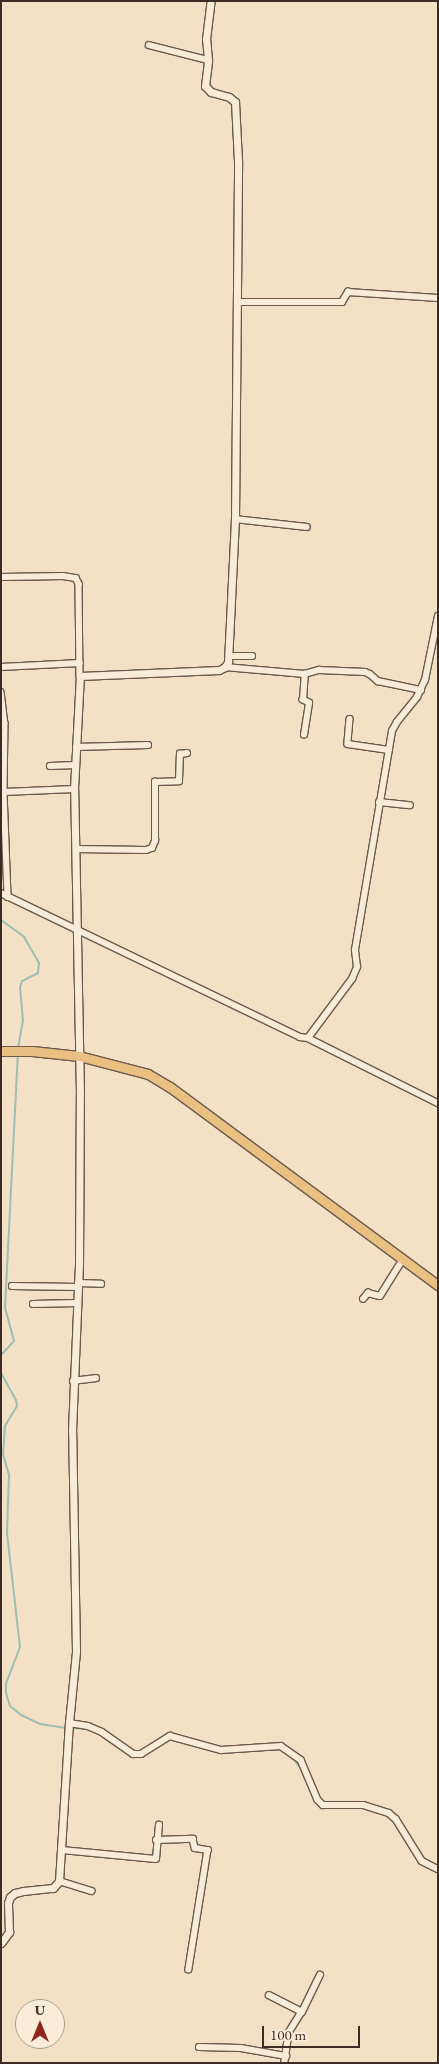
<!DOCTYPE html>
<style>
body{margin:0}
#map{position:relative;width:439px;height:2064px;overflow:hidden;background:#f4e1c5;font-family:"EB Garamond",serif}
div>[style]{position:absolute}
.stream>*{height:2px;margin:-1px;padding:0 1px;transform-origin:1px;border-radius:1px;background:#9cbeb1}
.roads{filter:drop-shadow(1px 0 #6b594c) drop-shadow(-1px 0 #6b594c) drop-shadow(0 1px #6b594c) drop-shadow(0 -1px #6b594c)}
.minor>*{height:5.5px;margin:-2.75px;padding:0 2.75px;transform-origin:2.75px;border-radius:2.75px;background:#f8ecd9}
.tertiary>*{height:7px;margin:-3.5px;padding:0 3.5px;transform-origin:3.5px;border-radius:3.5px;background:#f8ecd9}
.primary>*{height:9px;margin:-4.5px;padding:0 4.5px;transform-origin:4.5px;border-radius:4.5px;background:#eac082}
span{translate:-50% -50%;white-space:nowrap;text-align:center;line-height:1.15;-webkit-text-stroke:4.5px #f8ecd9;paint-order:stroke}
.frame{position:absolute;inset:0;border:2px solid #3d2c23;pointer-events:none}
.north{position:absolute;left:15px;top:1999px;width:50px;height:50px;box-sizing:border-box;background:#f8ecd9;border:1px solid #ad9f90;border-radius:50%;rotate:0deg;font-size:14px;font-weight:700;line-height:20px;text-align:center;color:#3d2c23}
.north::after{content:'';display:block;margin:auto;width:18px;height:22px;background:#8f2418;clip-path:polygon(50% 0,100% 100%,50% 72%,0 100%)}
.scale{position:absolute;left:262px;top:2026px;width:98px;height:22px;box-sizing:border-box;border:2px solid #3d2c23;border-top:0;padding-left:6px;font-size:15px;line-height:18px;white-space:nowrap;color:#3d2c23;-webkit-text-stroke:4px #f8ecd9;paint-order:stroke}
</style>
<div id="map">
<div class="stream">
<i style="left:1px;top:920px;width:29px;rotate:36deg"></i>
<i style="left:24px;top:937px;width:30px;rotate:60deg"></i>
<i style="left:39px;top:963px;width:10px;rotate:96deg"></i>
<i style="left:38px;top:973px;width:18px;rotate:153deg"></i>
<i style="left:22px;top:981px;width:6px;rotate:108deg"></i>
<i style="left:20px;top:987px;width:33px;rotate:85deg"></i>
<i style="left:23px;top:1020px;width:27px;rotate:100deg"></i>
<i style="left:1px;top:1355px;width:19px;rotate:-47deg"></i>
<i style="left:14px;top:1341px;width:34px;rotate:-105deg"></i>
<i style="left:5px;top:1308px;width:254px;rotate:-87.1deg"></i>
<i style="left:1px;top:1373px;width:31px;rotate:61deg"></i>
<i style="left:16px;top:1400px;width:6px;rotate:81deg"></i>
<i style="left:17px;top:1406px;width:23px;rotate:121deg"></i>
<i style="left:5px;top:1426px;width:28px;rotate:94deg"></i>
<i style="left:3px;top:1454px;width:22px;rotate:74deg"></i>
<i style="left:9px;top:1475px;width:58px;rotate:92deg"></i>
<i style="left:7px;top:1533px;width:115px;rotate:83.5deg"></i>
<i style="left:20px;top:1647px;width:40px;rotate:111deg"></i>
<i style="left:6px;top:1684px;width:9px;rotate:90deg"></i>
<i style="left:6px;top:1693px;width:14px;rotate:73deg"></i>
<i style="left:10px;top:1706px;width:14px;rotate:39deg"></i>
<i style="left:21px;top:1715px;width:21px;rotate:25deg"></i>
<i style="left:40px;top:1724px;width:26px;rotate:9deg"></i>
<i style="left:71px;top:1728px;width:17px;rotate:3deg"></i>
<i style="left:291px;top:1756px;width:18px;rotate:52deg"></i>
<i style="left:392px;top:1819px;width:47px;rotate:58deg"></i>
</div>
<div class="roads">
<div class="minor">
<i style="left:149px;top:45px;width:61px;rotate:14.3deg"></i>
<i style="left:239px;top:302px;width:103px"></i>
<i style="left:342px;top:302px;width:12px;rotate:-59deg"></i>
<i style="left:348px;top:292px;width:90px;rotate:3.8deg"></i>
<i style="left:235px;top:519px;width:72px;rotate:6.3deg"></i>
<i style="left:1px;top:577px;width:62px;rotate:-0.9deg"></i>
<i style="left:63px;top:576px;width:13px;rotate:9deg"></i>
<i style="left:76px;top:578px;width:7px;rotate:63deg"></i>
<i style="left:79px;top:584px;width:92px;rotate:89.4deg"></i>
<i style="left:229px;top:656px;width:23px"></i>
<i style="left:1px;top:667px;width:79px;rotate:-2.9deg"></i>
<i style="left:225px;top:667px;width:80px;rotate:5deg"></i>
<i style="left:305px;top:674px;width:15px;rotate:-16deg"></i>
<i style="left:319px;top:670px;width:46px;rotate:2.5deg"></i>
<i style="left:365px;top:672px;width:5px;rotate:22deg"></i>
<i style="left:370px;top:674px;width:11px;rotate:41deg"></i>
<i style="left:378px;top:681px;width:44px;rotate:11.8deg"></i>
<i style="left:1px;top:692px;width:31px;rotate:83deg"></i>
<i style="left:5px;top:723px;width:69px;rotate:90.8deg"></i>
<i style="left:4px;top:792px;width:105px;rotate:87.8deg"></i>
<i style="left:350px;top:719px;width:25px;rotate:95deg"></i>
<i style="left:348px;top:744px;width:41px;rotate:8.3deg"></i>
<i style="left:304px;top:735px;width:32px;rotate:-81deg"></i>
<i style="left:309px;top:703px;width:7px;rotate:-153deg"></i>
<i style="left:303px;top:700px;width:26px;rotate:-86deg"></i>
<i style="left:76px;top:747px;width:72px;rotate:-1.6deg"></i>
<i style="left:50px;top:766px;width:25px;rotate:-2deg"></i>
<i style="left:4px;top:792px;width:70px;rotate:-2.5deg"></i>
<i style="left:379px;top:802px;width:31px;rotate:6deg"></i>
<i style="left:76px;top:849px;width:70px;rotate:0.8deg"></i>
<i style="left:146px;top:850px;width:6px;rotate:-18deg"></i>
<i style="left:152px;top:848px;width:8px;rotate:-67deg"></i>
<i style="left:155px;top:841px;width:59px;rotate:-90deg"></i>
<i style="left:155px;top:782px;width:24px;rotate:-2deg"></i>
<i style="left:179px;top:781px;width:27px;rotate:-88deg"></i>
<i style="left:180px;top:754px;width:7px;rotate:-8deg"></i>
<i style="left:1px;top:893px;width:332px;rotate:25.7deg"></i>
<i style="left:300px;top:1037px;width:8px;rotate:7deg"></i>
<i style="left:308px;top:1038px;width:74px;rotate:-53.3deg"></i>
<i style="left:352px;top:979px;width:13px;rotate:-67deg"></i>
<i style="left:357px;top:967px;width:17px;rotate:-97deg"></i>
<i style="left:355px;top:950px;width:222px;rotate:-80.4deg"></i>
<i style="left:392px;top:731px;width:10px;rotate:-61deg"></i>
<i style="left:397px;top:722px;width:32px;rotate:-51deg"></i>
<i style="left:417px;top:697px;width:19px;rotate:-65deg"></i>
<i style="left:425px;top:680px;width:65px;rotate:-78.5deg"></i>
<i style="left:308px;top:1038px;width:145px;rotate:26.6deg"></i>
<i style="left:78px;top:1283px;width:23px;rotate:2deg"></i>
<i style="left:12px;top:1286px;width:66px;rotate:0.9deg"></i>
<i style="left:363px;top:1299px;width:8px;rotate:-50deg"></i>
<i style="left:368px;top:1293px;width:12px;rotate:14deg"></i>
<i style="left:380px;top:1296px;width:44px;rotate:-58.1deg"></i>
<i style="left:33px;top:1304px;width:44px;rotate:-1.3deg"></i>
<i style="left:73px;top:1381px;width:23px;rotate:-7deg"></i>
<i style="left:69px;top:1723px;width:19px;rotate:9deg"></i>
<i style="left:88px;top:1726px;width:15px;rotate:23deg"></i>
<i style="left:102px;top:1732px;width:38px;rotate:35deg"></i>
<i style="left:133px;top:1754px;width:8px"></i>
<i style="left:141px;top:1754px;width:34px;rotate:-32deg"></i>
<i style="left:170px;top:1736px;width:53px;rotate:15.4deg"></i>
<i style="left:221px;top:1750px;width:60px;rotate:-3.8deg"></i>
<i style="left:281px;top:1746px;width:24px;rotate:35deg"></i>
<i style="left:301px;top:1760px;width:43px;rotate:67deg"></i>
<i style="left:318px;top:1800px;width:7px;rotate:45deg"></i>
<i style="left:323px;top:1805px;width:40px"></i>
<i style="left:363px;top:1805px;width:27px;rotate:17deg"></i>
<i style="left:389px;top:1813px;width:9px;rotate:41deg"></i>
<i style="left:396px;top:1819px;width:49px;rotate:58.2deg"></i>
<i style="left:422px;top:1861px;width:18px;rotate:27deg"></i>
<i style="left:156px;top:1840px;width:37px;rotate:-2deg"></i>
<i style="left:193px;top:1839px;width:9px;rotate:77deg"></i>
<i style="left:195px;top:1848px;width:13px;rotate:9deg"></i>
<i style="left:208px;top:1850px;width:121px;rotate:99.1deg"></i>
<i style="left:62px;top:1850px;width:94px;rotate:5.5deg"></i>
<i style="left:156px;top:1859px;width:34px;rotate:-85deg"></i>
<i style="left:59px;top:1881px;width:34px;rotate:17deg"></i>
<i style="left:269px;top:1995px;width:37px;rotate:27deg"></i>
<i style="left:302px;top:2012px;width:25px;rotate:122deg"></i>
<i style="left:289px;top:2033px;width:30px;rotate:98deg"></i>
<i style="left:302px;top:2012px;width:41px;rotate:-64.1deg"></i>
<i style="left:199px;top:2047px;width:42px;rotate:1.4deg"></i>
<i style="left:241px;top:2048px;width:46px;rotate:10.1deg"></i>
</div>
<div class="tertiary">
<i style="left:1px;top:1943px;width:14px;rotate:-54deg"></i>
<i style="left:9px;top:1932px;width:29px;rotate:-92deg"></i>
<i style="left:8px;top:1903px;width:6px;rotate:-72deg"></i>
<i style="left:10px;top:1897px;width:6px;rotate:-39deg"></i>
<i style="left:15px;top:1893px;width:8px;rotate:-14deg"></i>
<i style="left:23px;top:1891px;width:30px;rotate:-6deg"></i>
<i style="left:53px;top:1888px;width:9px;rotate:-49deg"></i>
<i style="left:59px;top:1881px;width:158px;rotate:-86.4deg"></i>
<i style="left:69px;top:1723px;width:72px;rotate:-84.4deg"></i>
<i style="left:76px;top:1651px;width:220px;rotate:-91deg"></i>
<i style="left:72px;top:1431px;width:165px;rotate:-87.6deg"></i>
<i style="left:79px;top:1266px;width:173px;rotate:-89.7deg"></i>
<i style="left:80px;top:1093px;width:304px;rotate:-91.1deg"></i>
<i style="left:74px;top:789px;width:113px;rotate:-87deg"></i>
<i style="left:80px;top:676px;width:139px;rotate:-2.5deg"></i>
<i style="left:219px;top:670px;width:7px;rotate:-27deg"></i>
<i style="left:225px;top:667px;width:6px;rotate:-59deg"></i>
<i style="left:228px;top:662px;width:143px;rotate:-87.2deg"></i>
<i style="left:235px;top:519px;width:358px;rotate:-89.5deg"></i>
<i style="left:238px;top:161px;width:59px;rotate:-92.9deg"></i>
<i style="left:235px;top:102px;width:8px;rotate:-140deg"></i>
<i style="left:229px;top:97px;width:19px;rotate:-164deg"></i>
<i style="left:211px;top:92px;width:8px;rotate:-135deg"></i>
<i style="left:205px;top:86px;width:26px;rotate:-83deg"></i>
<i style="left:208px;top:60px;width:21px;rotate:-95deg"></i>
<i style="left:206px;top:39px;width:38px;rotate:-83deg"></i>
</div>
<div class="primary">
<i style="left:1px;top:1051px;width:31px"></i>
<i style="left:32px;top:1051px;width:47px;rotate:6.1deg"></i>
<i style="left:79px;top:1056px;width:71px;rotate:14.6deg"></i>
<i style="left:148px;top:1074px;width:26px;rotate:31deg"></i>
<i style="left:170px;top:1087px;width:333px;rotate:36.5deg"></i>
</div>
</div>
<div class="frame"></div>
<div class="north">U</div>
<div class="scale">100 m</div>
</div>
